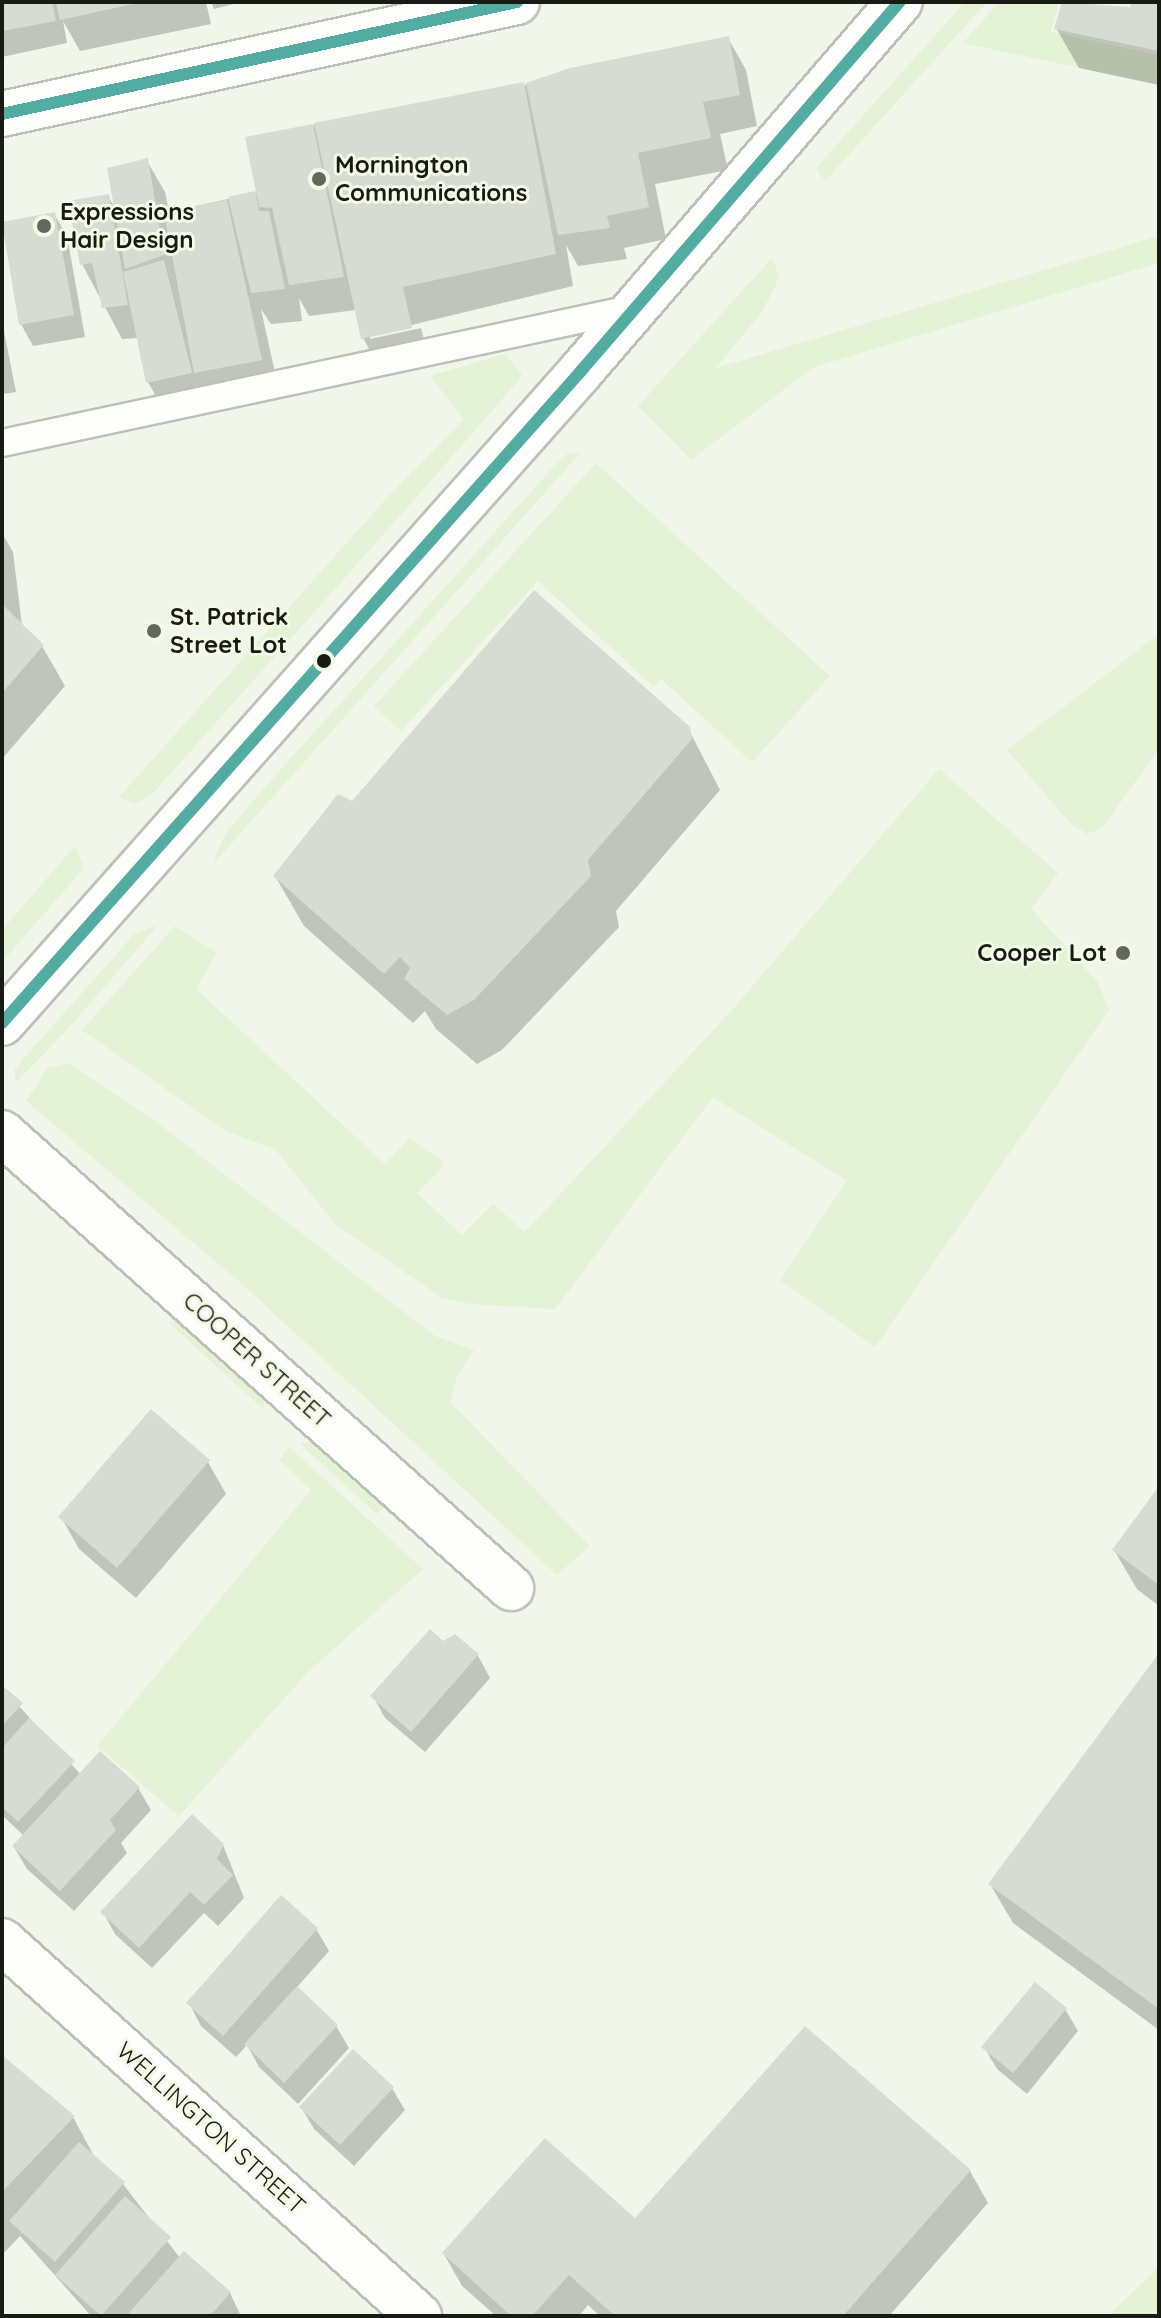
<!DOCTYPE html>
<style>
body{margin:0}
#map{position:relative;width:1161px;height:2318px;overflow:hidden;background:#f0f6ea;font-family:Quicksand,sans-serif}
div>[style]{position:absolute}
.green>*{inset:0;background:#e4f2d5}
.shadow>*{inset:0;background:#0003}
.building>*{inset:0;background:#d7dcd2}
.roads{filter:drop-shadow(2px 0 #bcc1b7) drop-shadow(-2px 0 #bcc1b7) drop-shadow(0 2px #bcc1b7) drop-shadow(0 -2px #bcc1b7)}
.lane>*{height:26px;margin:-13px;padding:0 13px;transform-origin:13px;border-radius:13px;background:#fdfefc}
.street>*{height:44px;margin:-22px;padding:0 22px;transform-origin:22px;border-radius:22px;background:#fdfefc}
.secondary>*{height:44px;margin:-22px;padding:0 22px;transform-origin:22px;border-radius:22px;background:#fdfefc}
.bus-1>*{height:12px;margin:-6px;padding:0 6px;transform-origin:6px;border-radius:6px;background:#52aca2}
.dots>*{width:22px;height:22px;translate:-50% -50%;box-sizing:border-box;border:4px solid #f1fbe5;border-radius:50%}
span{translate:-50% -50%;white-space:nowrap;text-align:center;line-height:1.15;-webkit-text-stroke:6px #f1fbe5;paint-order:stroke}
.poi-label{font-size:24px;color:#171b13;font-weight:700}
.left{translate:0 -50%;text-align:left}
.right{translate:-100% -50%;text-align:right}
.street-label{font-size:24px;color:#171b13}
.frame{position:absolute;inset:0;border:4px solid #171b13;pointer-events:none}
</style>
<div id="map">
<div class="green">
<i style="clip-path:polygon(965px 2px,987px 2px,825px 181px,816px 168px)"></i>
<i style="clip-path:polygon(999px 2px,1059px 2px,1051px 32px,1159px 55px,1159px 85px,963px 43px)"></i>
<i style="clip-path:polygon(1159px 236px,1159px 263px,814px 367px,691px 460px,638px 406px,772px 258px,779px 276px,775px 287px,761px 313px,716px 368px)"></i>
<i style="clip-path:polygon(505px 354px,522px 374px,519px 380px,407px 508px,154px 792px,135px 804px,118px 798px,386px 499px,464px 419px,430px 376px)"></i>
<i style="clip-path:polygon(581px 452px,474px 572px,212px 865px,225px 834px,273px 778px,548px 473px,567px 454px)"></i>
<i style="clip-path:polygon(596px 463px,830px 676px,752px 762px,661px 679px,654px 687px,538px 581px,401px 731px,374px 706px)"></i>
<i style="clip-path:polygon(1159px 634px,1159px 749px,1102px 828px,1087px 834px,1071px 824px,1007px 750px)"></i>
<i style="clip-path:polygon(939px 769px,1058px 873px,1031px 909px,1098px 982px,1109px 1010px,875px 1347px,780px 1280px,847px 1181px,713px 1097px,555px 1309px,470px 1304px,441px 1297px,336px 1225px,275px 1149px,227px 1132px,82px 1030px,175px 926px,217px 953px,196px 989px,385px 1164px,410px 1138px,441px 1160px,443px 1167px,417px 1193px,462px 1235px,493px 1204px,525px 1232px,732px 1010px)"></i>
<i style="clip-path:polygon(75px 846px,84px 868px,2px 962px,2px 930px)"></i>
<i style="clip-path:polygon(158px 925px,67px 1030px,16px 1082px,14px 1071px,24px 1058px,122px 948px,134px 934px)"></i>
<i style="clip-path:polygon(68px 1063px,154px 1120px,435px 1336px,474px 1350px,457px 1376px,450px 1402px,590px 1546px,557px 1575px,242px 1284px,26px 1101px,48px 1068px)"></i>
<i style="clip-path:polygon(180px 1319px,266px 1397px,263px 1409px,169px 1323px)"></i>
<i style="clip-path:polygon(312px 1441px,386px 1505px,377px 1514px,300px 1444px)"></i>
<i style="clip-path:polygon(289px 1447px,423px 1569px,307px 1673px,179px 1816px,97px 1746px,311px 1490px,279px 1460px)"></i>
<i style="clip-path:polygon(1159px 2267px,1159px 2316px,1108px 2316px)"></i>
</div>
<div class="shadow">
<i style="clip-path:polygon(2px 2px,206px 2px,211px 24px,80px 51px,63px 21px,67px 43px,2px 57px)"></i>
<i style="clip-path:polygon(211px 2px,241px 2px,214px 9px)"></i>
<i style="clip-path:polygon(1064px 2px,1131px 9px,1133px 2px,1159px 2px,1159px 85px,1079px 68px,1056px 28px)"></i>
<i style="clip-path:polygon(728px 38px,746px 70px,757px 126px,720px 134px,728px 170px,655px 184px,666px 239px,624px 248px,627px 259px,578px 266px,566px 245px,573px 286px,370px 335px,370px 339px,421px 328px,429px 360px,381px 370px,363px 338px,356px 310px,309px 316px,299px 298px,302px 321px,271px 324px,261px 309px,279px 391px,166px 414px,148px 382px,138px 338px,122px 339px,82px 264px,108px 196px,116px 210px,147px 161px,165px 192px,169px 212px,259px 192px,247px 138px,525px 85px,570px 70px)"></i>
<i style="clip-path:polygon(54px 214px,67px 236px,85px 337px,33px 346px,21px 324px,2px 224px)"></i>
<i style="clip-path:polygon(2px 321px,16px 392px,2px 394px)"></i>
<i style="clip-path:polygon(2px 533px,13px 552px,22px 626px,42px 646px,65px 686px,2px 759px)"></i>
<i style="clip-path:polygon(688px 728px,720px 790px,616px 911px,619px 927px,502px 1050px,477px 1064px,436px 1029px,425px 1011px,413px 1023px,304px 926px,275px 876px,353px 803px)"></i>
<i style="clip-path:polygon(208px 1462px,226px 1494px,136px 1598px,79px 1549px,61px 1517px)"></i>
<i style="clip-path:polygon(1159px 1489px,1159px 1606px,1137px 1589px,1114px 1550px)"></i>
<i style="clip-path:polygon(443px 1644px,478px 1656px,490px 1678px,425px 1752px,385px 1718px,373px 1696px)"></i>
<i style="clip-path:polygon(1159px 1657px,1159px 2030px,1013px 1923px,990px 1884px)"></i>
<i style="clip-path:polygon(2px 1687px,81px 1775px,138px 1788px,151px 1810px,121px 1843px,127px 1853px,74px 1911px,27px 1869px,14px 1847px,24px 1836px,2px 1815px)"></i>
<i style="clip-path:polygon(223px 1845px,244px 1898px,218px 1926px,204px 1913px,152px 1968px,115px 1934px,103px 1912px)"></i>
<i style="clip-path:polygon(316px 1929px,329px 1951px,297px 1987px,336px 2026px,349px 2048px,298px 2104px,259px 2067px,247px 2045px,236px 2057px,201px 2026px,189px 2003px)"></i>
<i style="clip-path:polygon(1065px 2009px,1078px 2031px,1027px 2094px,997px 2069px,984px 2047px)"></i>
<i style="clip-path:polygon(2px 2057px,73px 2117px,95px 2158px,123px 2184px,180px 2258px,230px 2293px,241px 2316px,91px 2316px,20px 2236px,2px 2255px)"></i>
<i style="clip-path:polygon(392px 2088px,405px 2110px,354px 2166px,314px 2129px,301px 2107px)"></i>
<i style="clip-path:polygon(970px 2171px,988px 2203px,889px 2316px,600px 2316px,588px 2305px,579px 2316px,496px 2316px,462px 2286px,444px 2254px)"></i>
</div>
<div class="building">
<i style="clip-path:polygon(2px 2px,52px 2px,56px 21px,2px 31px)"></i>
<i style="clip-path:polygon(56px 2px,138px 2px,138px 3px,60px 20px)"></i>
<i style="clip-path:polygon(1062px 2px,1130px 7px,1131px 2px,1159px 2px,1159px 51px,1054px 29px)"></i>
<i style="clip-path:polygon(729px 36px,740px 95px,703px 102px,711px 138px,638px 153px,649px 207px,607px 216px,610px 228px,558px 235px,526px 83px,570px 68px)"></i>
<i style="clip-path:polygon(524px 82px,556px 254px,403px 287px,412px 328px,361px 339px,314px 123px)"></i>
<i style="clip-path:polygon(313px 124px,344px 277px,289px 285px,272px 208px,259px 207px,245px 137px)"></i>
<i style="clip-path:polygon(148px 158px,164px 255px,125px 269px,107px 168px)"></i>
<i style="clip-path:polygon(255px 191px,259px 211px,269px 211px,285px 289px,251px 293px,228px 197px)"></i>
<i style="clip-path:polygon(109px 194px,128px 305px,102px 308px,92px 263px,80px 265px,68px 201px)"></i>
<i style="clip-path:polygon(227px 200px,262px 360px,194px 373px,164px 212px)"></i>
<i style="clip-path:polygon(55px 212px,74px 315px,19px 325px,2px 222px)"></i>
<i style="clip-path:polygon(164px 260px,192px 373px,146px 383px,123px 272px)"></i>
<i style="clip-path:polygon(534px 590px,690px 727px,692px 739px,588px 860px,591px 876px,474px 1000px,447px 1015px,404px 979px,410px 968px,400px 957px,384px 974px,273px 876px,338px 794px,352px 801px)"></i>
<i style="clip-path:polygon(2px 604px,44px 645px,2px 693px)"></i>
<i style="clip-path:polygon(151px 1409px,210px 1460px,117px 1568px,58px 1517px)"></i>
<i style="clip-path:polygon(1159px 1486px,1159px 1585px,1112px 1550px)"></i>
<i style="clip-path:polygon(430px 1629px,443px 1641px,455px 1634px,479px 1654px,411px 1732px,370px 1696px)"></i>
<i style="clip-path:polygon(1159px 1653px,1159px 2009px,988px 1884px)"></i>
<i style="clip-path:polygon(2px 1685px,23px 1703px,2px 1726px)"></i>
<i style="clip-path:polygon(29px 1718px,75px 1761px,18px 1822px,2px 1807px,2px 1748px)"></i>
<i style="clip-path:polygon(100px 1751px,140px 1787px,110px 1820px,116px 1830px,60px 1891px,12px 1846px)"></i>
<i style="clip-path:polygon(192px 1814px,224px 1844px,217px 1859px,233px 1875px,204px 1905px,190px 1892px,139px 1948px,100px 1912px)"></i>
<i style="clip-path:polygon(281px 1895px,318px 1928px,223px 2036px,186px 2003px)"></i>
<i style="clip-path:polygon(1035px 1982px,1067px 2008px,1013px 2073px,981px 2047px)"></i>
<i style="clip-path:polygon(297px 1986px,338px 2025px,284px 2083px,244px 2044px)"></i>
<i style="clip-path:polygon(805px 2026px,971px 2170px,843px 2316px,615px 2316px,569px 2275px,532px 2316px,511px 2316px,442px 2253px,545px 2138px,635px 2218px)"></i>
<i style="clip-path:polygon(353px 2049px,394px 2087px,340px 2145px,299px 2107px)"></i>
<i style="clip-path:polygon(2px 2055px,75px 2116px,2px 2192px)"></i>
<i style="clip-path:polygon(79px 2142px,125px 2182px,55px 2262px,9px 2221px)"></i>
<i style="clip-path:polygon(125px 2196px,171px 2237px,101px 2316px,55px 2275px)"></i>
<i style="clip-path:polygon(184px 2251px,231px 2292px,210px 2316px,126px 2316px)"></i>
</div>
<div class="roads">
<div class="lane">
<i style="left:2px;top:443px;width:642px;rotate:-12.04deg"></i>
</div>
<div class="street">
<i style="left:2px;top:1023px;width:872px;rotate:-48.39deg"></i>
<i style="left:581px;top:371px;width:488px;rotate:-49.2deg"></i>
<i style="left:2px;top:1133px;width:683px;rotate:41.79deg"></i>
<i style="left:2px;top:1941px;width:561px;rotate:41.96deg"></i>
</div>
<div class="secondary">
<i style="left:2px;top:114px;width:527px;rotate:-12.27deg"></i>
</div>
</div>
<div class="bus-1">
<i style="left:2px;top:114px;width:527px;rotate:-12.27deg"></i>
<i style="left:2px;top:1023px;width:872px;rotate:-48.39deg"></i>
<i style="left:581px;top:371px;width:488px;rotate:-49.2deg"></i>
</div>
<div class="dots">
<i style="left:319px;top:179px;background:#63685e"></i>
<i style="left:44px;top:226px;background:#63685e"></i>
<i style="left:154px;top:631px;background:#63685e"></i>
<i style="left:324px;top:661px;background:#171b13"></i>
<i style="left:1123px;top:953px;background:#63685e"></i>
</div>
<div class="poi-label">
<span class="left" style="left:335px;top:179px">Mornington<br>Communications</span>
<span class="left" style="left:60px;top:226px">Expressions<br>Hair Design</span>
<span class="left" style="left:170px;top:631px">St. Patrick<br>Street Lot</span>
<span class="right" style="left:1107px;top:953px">Cooper Lot</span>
</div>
<div class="street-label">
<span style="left:257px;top:1360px;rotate:42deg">COOPER STREET</span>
<span style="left:211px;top:2128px;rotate:42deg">WELLINGTON STREET</span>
</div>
<div class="frame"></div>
</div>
